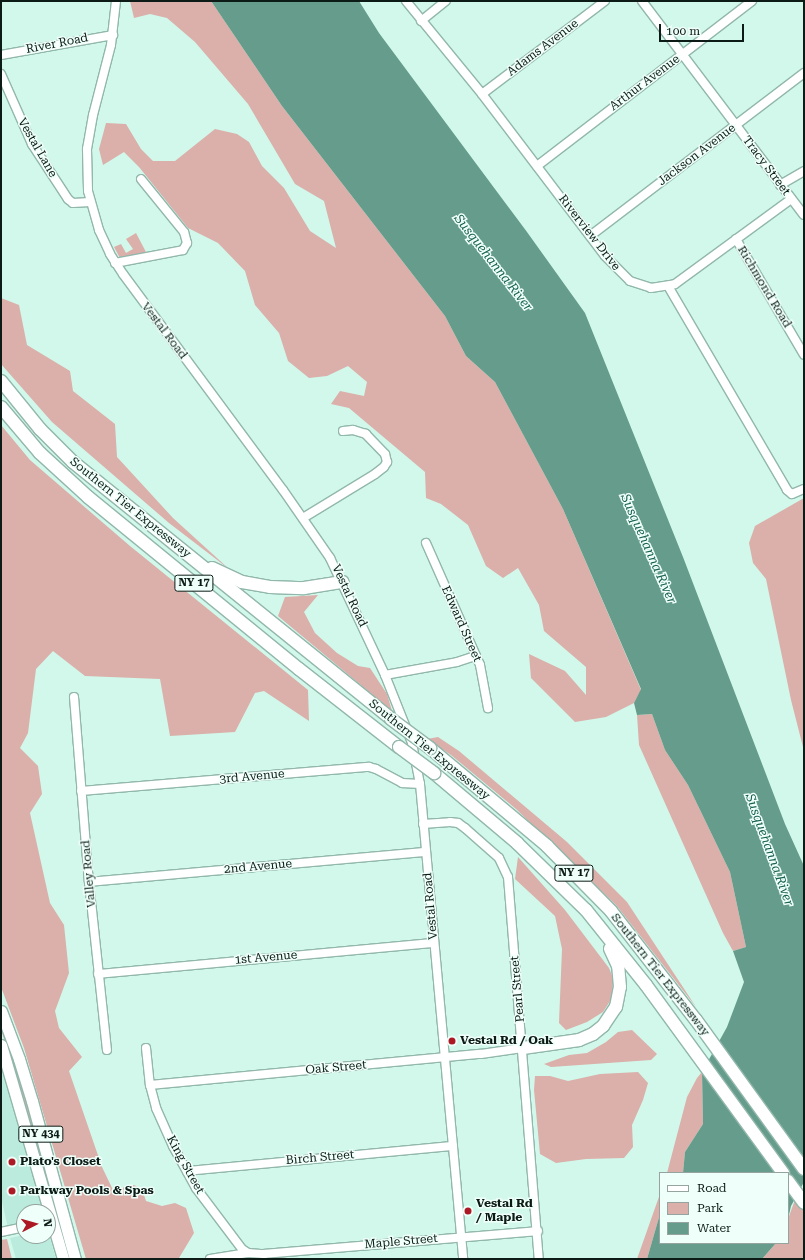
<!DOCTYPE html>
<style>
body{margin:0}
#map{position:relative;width:805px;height:1260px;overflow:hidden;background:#d1f8eb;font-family:"Roboto Serif",serif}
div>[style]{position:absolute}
.built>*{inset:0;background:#bbebdc}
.green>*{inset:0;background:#dbafaa}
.water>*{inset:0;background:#659c8b}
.roads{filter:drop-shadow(1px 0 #92b7ab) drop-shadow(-1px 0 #92b7ab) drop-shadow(0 1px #92b7ab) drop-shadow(0 -1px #92b7ab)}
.minor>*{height:8px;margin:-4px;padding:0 4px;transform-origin:4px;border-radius:4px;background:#fff}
.major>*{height:11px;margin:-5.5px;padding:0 5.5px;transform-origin:5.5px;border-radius:5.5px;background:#fff}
.highway>*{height:12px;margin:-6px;padding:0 6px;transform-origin:6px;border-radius:6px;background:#fff}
.bridges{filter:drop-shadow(1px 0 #92b7ab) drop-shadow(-1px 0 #92b7ab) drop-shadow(0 1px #92b7ab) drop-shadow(0 -1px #92b7ab)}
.highway-bridge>*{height:12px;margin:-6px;padding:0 6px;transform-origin:6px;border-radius:6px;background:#fff}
.dots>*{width:11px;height:11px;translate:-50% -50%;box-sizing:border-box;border:2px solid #effff9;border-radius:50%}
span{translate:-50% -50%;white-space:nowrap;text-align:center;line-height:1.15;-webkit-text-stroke:3px #effff9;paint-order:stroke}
.shield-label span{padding:1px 3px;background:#effff9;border:1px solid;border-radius:3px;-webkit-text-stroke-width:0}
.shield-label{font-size:11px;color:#0d1b17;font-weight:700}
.street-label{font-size:12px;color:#0d1b17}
.poi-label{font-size:12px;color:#0d1b17;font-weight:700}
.left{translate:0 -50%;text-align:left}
.water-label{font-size:13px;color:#196150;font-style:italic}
.frame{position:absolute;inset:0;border:2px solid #0d1b17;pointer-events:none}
.legend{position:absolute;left:659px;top:1172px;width:130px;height:72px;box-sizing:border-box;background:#effff9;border:1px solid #95a49f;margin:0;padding:5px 7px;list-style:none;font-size:12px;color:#0d1b17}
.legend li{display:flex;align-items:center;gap:8px;height:20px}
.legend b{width:20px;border:1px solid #95a49f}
.north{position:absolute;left:16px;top:1204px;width:40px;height:40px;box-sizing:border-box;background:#effff9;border:1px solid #95a49f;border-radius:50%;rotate:84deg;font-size:11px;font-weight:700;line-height:16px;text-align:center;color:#0d1b17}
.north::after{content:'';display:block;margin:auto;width:14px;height:18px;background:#ac1823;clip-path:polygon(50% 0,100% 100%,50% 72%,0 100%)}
.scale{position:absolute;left:659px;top:24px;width:85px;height:18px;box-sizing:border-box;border:2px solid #0d1b17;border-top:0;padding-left:5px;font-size:12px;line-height:14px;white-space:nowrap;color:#0d1b17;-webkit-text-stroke:3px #effff9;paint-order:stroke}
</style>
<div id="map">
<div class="built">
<i style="clip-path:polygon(1px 1059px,13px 1095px,43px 1212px,24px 1212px,24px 1224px,8px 1228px,1px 1197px)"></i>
<i style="clip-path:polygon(48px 1231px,56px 1259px,16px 1259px,10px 1238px,24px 1235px,48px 1236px)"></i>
</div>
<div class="green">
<i style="clip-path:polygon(130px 1px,211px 1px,282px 106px,445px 316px,466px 356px,495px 382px,563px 509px,641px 690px,634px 703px,606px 717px,575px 722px,531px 678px,529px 654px,565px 671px,586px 695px,586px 667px,544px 631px,539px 605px,518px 568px,503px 578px,486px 566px,468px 525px,441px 504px,426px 498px,425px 472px,349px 408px,331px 404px,340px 391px,364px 396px,367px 382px,348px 366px,327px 376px,309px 378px,288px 361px,279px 333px,255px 305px,245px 271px,218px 243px,188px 228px,139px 167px,124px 152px,103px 165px,99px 149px,106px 123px,126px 124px,141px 149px,153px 161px,175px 161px,215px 129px,237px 134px,249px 142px,262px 166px,284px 188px,310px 231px,336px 248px,324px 201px,295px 184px,248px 104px,195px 42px,167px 18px,150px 14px,134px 18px)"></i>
<i style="clip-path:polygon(136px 233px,147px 254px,121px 260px,114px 247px,121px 244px,126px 253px,133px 249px,126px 239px)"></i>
<i style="clip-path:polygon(1px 298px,19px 305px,27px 345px,70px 371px,73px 391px,115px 424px,117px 457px,173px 518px,229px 569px,169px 523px,52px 422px,1px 364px)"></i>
<i style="clip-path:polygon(1px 425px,30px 460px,130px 546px,308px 690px,309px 721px,264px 691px,255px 693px,235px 732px,170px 736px,160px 679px,85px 676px,53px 651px,36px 669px,28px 733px,20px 748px,38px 766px,42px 794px,30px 813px,50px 903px,64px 925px,69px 973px,55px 1011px,59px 1028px,82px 1057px,69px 1071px,102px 1167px,113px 1190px,134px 1185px,142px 1189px,146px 1201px,162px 1206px,175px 1203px,186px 1208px,194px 1233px,179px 1258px,177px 1259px,86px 1259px,24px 1048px,1px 987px)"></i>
<i style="clip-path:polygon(804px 498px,804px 751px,791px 700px,766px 579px,753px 563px,749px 543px,755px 526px)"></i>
<i style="clip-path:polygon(318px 595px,304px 612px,315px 633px,337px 653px,358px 666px,370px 668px,387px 694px,392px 711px,278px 616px,285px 597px)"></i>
<i style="clip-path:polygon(652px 714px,665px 750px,688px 785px,730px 872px,746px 947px,733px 951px,723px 933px,639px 745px,637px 715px)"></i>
<i style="clip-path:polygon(438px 737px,459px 751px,567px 842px,627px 902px,696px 1007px,616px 905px,516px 809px,451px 755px,427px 739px)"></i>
<i style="clip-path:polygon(518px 857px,565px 910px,609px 968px,613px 978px,612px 998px,603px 1012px,587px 1022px,566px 1030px,559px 1023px,562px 949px,555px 916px,515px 879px)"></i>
<i style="clip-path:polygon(1px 1019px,22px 1081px,56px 1209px,54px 1210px,17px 1078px,1px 1030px)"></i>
<i style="clip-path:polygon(632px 1030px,657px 1054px,651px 1060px,551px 1067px,544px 1064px,569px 1055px,587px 1053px,606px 1042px,618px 1032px)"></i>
<i style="clip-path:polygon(638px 1072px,648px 1083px,643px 1100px,632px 1125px,633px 1147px,624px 1158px,586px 1159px,556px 1163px,540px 1154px,534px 1090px,535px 1076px,550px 1076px,568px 1081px,600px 1074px)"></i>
<i style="clip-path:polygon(702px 1072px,703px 1124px,685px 1152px,683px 1173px,667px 1173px,687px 1097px,697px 1078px)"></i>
<i style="clip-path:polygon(660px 1194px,660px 1214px,647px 1259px,637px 1259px)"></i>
<i style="clip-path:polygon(796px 1197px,804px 1208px,804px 1259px,762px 1259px,776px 1243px,788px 1243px,788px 1219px)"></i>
<i style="clip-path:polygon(7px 1239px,12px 1259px,1px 1259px,1px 1240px)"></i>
</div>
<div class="water">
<i style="clip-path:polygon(211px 1px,359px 1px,379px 33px,527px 232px,585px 313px,683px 557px,785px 824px,804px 866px,804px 1182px,791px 1206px,788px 1219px,788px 1173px,683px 1173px,685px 1152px,703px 1124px,702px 1072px,727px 1027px,744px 982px,733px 951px,746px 947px,730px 872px,688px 785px,665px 750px,652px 714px,637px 715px,634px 703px,641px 689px,563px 509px,495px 382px,466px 356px,445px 316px,282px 106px)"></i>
<i style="clip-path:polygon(660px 1214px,660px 1243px,776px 1243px,762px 1259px,647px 1259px)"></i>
</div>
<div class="roads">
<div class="minor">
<i style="left:116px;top:1px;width:44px;rotate:96.5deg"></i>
<i style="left:111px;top:45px;width:72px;rotate:104.4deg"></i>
<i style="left:93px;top:115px;width:35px;rotate:100deg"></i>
<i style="left:87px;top:149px;width:42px;rotate:88.6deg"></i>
<i style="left:88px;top:191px;width:41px;rotate:74.2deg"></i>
<i style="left:99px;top:230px;width:26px;rotate:65deg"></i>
<i style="left:110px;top:254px;width:24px;rotate:57deg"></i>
<i style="left:123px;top:274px;width:269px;rotate:53.5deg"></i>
<i style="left:283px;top:490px;width:83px;rotate:55.3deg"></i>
<i style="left:330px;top:558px;width:129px;rotate:64.8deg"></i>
<i style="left:385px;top:675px;width:73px;rotate:68.3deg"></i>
<i style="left:412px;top:743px;width:42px;rotate:79deg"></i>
<i style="left:420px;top:784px;width:477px;rotate:84.8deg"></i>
<i style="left:406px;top:1px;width:120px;rotate:50.7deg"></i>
<i style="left:482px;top:94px;width:203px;rotate:52.8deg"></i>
<i style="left:605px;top:256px;width:35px;rotate:45deg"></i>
<i style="left:630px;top:281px;width:22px;rotate:18deg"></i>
<i style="left:651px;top:288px;width:24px;rotate:-9deg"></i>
<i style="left:675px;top:284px;width:144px;rotate:-36.2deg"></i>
<i style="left:642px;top:1px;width:268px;rotate:52.9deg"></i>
<i style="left:421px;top:21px;width:32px;rotate:-39deg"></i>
<i style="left:1px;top:55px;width:114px;rotate:-10.1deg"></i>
<i style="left:1px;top:74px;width:77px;rotate:66.1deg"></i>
<i style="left:32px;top:144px;width:66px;rotate:56.8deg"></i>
<i style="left:68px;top:199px;width:6px;rotate:39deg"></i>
<i style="left:73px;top:203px;width:17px;rotate:-3deg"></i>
<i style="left:482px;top:94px;width:154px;rotate:-37.1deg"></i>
<i style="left:537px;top:166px;width:271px;rotate:-37.5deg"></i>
<i style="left:780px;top:185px;width:28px;rotate:-30deg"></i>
<i style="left:590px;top:236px;width:269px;rotate:-37.3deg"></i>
<i style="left:736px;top:239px;width:134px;rotate:59.6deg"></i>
<i style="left:115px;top:263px;width:69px;rotate:-10.8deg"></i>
<i style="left:183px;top:250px;width:8px;rotate:-60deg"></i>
<i style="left:187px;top:243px;width:11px;rotate:-105deg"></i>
<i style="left:184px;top:232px;width:68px;rotate:-129.1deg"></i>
<i style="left:668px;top:286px;width:236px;rotate:59.7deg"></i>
<i style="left:787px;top:490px;width:6px;rotate:39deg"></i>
<i style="left:792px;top:494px;width:13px;rotate:-23deg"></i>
<i style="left:303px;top:518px;width:84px;rotate:-31.4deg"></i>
<i style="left:375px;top:474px;width:11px;rotate:-38deg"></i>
<i style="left:384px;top:467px;width:6px;rotate:-59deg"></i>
<i style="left:387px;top:462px;width:8px;rotate:-104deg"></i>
<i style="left:385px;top:454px;width:28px;rotate:-134deg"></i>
<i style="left:366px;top:434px;width:14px;rotate:-163deg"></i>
<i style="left:353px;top:430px;width:10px;rotate:174deg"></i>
<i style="left:426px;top:543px;width:133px;rotate:66.1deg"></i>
<i style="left:480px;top:665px;width:44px;rotate:79.5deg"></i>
<i style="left:385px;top:675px;width:73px;rotate:-10.2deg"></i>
<i style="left:457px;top:662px;width:20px;rotate:-18deg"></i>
<i style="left:74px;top:697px;width:186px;rotate:85.4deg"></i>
<i style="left:89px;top:882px;width:169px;rotate:83.9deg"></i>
<i style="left:81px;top:791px;width:289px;rotate:-4.8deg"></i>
<i style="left:369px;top:767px;width:7px;rotate:16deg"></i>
<i style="left:376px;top:769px;width:30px;rotate:28deg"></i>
<i style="left:402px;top:783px;width:18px;rotate:3deg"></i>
<i style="left:423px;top:824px;width:27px;rotate:-4deg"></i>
<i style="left:450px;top:822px;width:8px;rotate:7deg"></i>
<i style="left:458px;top:823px;width:9px;rotate:36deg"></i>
<i style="left:465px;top:828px;width:45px;rotate:41.4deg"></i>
<i style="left:499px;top:858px;width:21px;rotate:65deg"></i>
<i style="left:508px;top:877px;width:383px;rotate:85.4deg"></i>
<i style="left:89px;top:882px;width:338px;rotate:-5.1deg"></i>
<i style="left:98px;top:974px;width:337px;rotate:-5.3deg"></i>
<i style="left:146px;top:1048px;width:37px;rotate:84deg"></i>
<i style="left:150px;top:1085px;width:24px;rotate:75deg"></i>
<i style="left:156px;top:1108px;width:42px;rotate:65.9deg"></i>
<i style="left:173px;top:1146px;width:48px;rotate:61.3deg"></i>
<i style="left:196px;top:1188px;width:76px;rotate:53deg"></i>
<i style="left:242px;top:1249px;width:7px;rotate:34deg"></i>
<i style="left:248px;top:1253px;width:16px;rotate:4deg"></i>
<i style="left:264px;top:1254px;width:275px;rotate:-4.8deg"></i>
<i style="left:150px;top:1085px;width:332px;rotate:-5.4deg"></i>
<i style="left:481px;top:1054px;width:42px;rotate:-8.1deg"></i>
<i style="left:187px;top:1171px;width:267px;rotate:-5.4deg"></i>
<i style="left:1px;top:1232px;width:24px;rotate:-12deg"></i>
<i style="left:210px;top:1259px;width:38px;rotate:-9deg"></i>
</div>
<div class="major">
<i style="left:1px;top:1011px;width:51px;rotate:69.4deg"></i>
<i style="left:19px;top:1059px;width:44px;rotate:72.8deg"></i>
<i style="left:32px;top:1101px;width:164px;rotate:74.8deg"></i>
<i style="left:1px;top:1045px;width:223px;rotate:73.8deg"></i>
</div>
<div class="highway">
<i style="left:1px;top:381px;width:62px;rotate:50.9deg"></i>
<i style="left:40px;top:429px;width:47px;rotate:45deg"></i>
<i style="left:73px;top:462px;width:409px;rotate:38.9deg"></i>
<i style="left:1px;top:407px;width:60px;rotate:49.7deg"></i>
<i style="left:40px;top:453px;width:65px;rotate:42.5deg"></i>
<i style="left:88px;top:497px;width:272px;rotate:39.2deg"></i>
<i style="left:299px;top:669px;width:127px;rotate:38deg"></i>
<i style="left:212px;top:568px;width:33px;rotate:25deg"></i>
<i style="left:242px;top:582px;width:28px;rotate:10deg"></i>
<i style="left:270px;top:587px;width:34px;rotate:2deg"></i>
<i style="left:304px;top:588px;width:39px;rotate:-9deg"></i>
<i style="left:430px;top:748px;width:153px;rotate:39.9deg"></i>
<i style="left:547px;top:846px;width:91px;rotate:45.4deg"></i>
<i style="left:611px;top:911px;width:138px;rotate:52.1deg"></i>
<i style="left:696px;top:1020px;width:184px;rotate:54.1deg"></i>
<i style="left:434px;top:773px;width:109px;rotate:40.1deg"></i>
<i style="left:517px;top:843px;width:96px;rotate:44.2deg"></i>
<i style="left:586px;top:910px;width:96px;rotate:51.3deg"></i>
<i style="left:646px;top:985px;width:233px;rotate:53.9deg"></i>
<i style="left:523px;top:1048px;width:57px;rotate:-8.1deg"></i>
<i style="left:579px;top:1040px;width:15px;rotate:-23deg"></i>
<i style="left:593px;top:1034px;width:13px;rotate:-39deg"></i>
<i style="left:603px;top:1026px;width:23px;rotate:-56deg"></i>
<i style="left:616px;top:1007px;width:20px;rotate:-79deg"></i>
<i style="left:620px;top:987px;width:21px;rotate:-95deg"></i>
<i style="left:618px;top:966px;width:19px;rotate:-115deg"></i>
<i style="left:788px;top:1181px;width:27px;rotate:54deg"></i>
</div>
</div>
<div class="bridges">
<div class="highway-bridge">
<i style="left:391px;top:719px;width:49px;rotate:36.6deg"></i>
<i style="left:399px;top:747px;width:44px;rotate:36.6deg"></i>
</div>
</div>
<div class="dots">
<i style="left:452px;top:1041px;background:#ac1823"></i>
<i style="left:12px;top:1162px;background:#ac1823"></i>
<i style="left:12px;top:1191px;background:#ac1823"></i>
<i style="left:468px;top:1211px;background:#ac1823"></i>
</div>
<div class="shield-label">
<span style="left:194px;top:583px">NY 17</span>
<span style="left:574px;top:873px">NY 17</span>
<span style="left:41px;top:1134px">NY 434</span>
</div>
<div class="street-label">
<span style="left:57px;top:44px;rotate:-11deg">River Road</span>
<span style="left:543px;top:48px;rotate:-37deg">Adams Avenue</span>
<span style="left:645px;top:83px;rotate:-37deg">Arthur Avenue</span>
<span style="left:37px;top:148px;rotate:60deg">Vestal Lane</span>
<span style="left:697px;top:155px;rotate:-37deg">Jackson Avenue</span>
<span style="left:766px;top:166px;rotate:53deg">Tracy Street</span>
<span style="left:589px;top:233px;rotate:52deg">Riverview Drive</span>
<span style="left:764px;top:287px;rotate:59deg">Richmond Road</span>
<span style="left:164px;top:331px;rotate:53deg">Vestal Road</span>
<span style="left:130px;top:508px;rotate:39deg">Southern Tier Expressway</span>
<span style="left:349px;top:596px;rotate:65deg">Vestal Road</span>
<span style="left:461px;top:624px;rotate:66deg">Edward Street</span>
<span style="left:429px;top:750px;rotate:39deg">Southern Tier Expressway</span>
<span style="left:252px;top:777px;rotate:-5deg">3rd Avenue</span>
<span style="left:258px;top:867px;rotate:-5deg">2nd Avenue</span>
<span style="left:89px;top:874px;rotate:-95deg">Valley Road</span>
<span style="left:431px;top:906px;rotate:-95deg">Vestal Road</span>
<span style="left:266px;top:958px;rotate:-5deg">1st Avenue</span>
<span style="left:660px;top:975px;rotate:52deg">Southern Tier Expressway</span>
<span style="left:518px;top:989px;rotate:-95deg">Pearl Street</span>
<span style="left:336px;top:1068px;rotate:-5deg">Oak Street</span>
<span style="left:320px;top:1158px;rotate:-5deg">Birch Street</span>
<span style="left:185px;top:1165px;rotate:61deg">King Street</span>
<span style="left:401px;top:1242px;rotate:-5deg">Maple Street</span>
</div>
<div class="poi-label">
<span class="left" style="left:460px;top:1041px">Vestal Rd / Oak</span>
<span class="left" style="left:20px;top:1162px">Plato's Closet</span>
<span class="left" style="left:20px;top:1191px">Parkway Pools &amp; Spas</span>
<span class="left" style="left:476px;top:1211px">Vestal Rd<br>/ Maple</span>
</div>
<div class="water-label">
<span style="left:493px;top:263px;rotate:52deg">Susquehanna River</span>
<span style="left:648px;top:549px;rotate:66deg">Susquehanna River</span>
<span style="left:769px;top:850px;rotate:70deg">Susquehanna River</span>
</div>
<div class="frame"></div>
<ul class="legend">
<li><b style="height:5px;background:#fff"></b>Road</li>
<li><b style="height:11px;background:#dbafaa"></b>Park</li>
<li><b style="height:11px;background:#659c8b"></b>Water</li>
</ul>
<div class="north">N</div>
<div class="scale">100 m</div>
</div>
